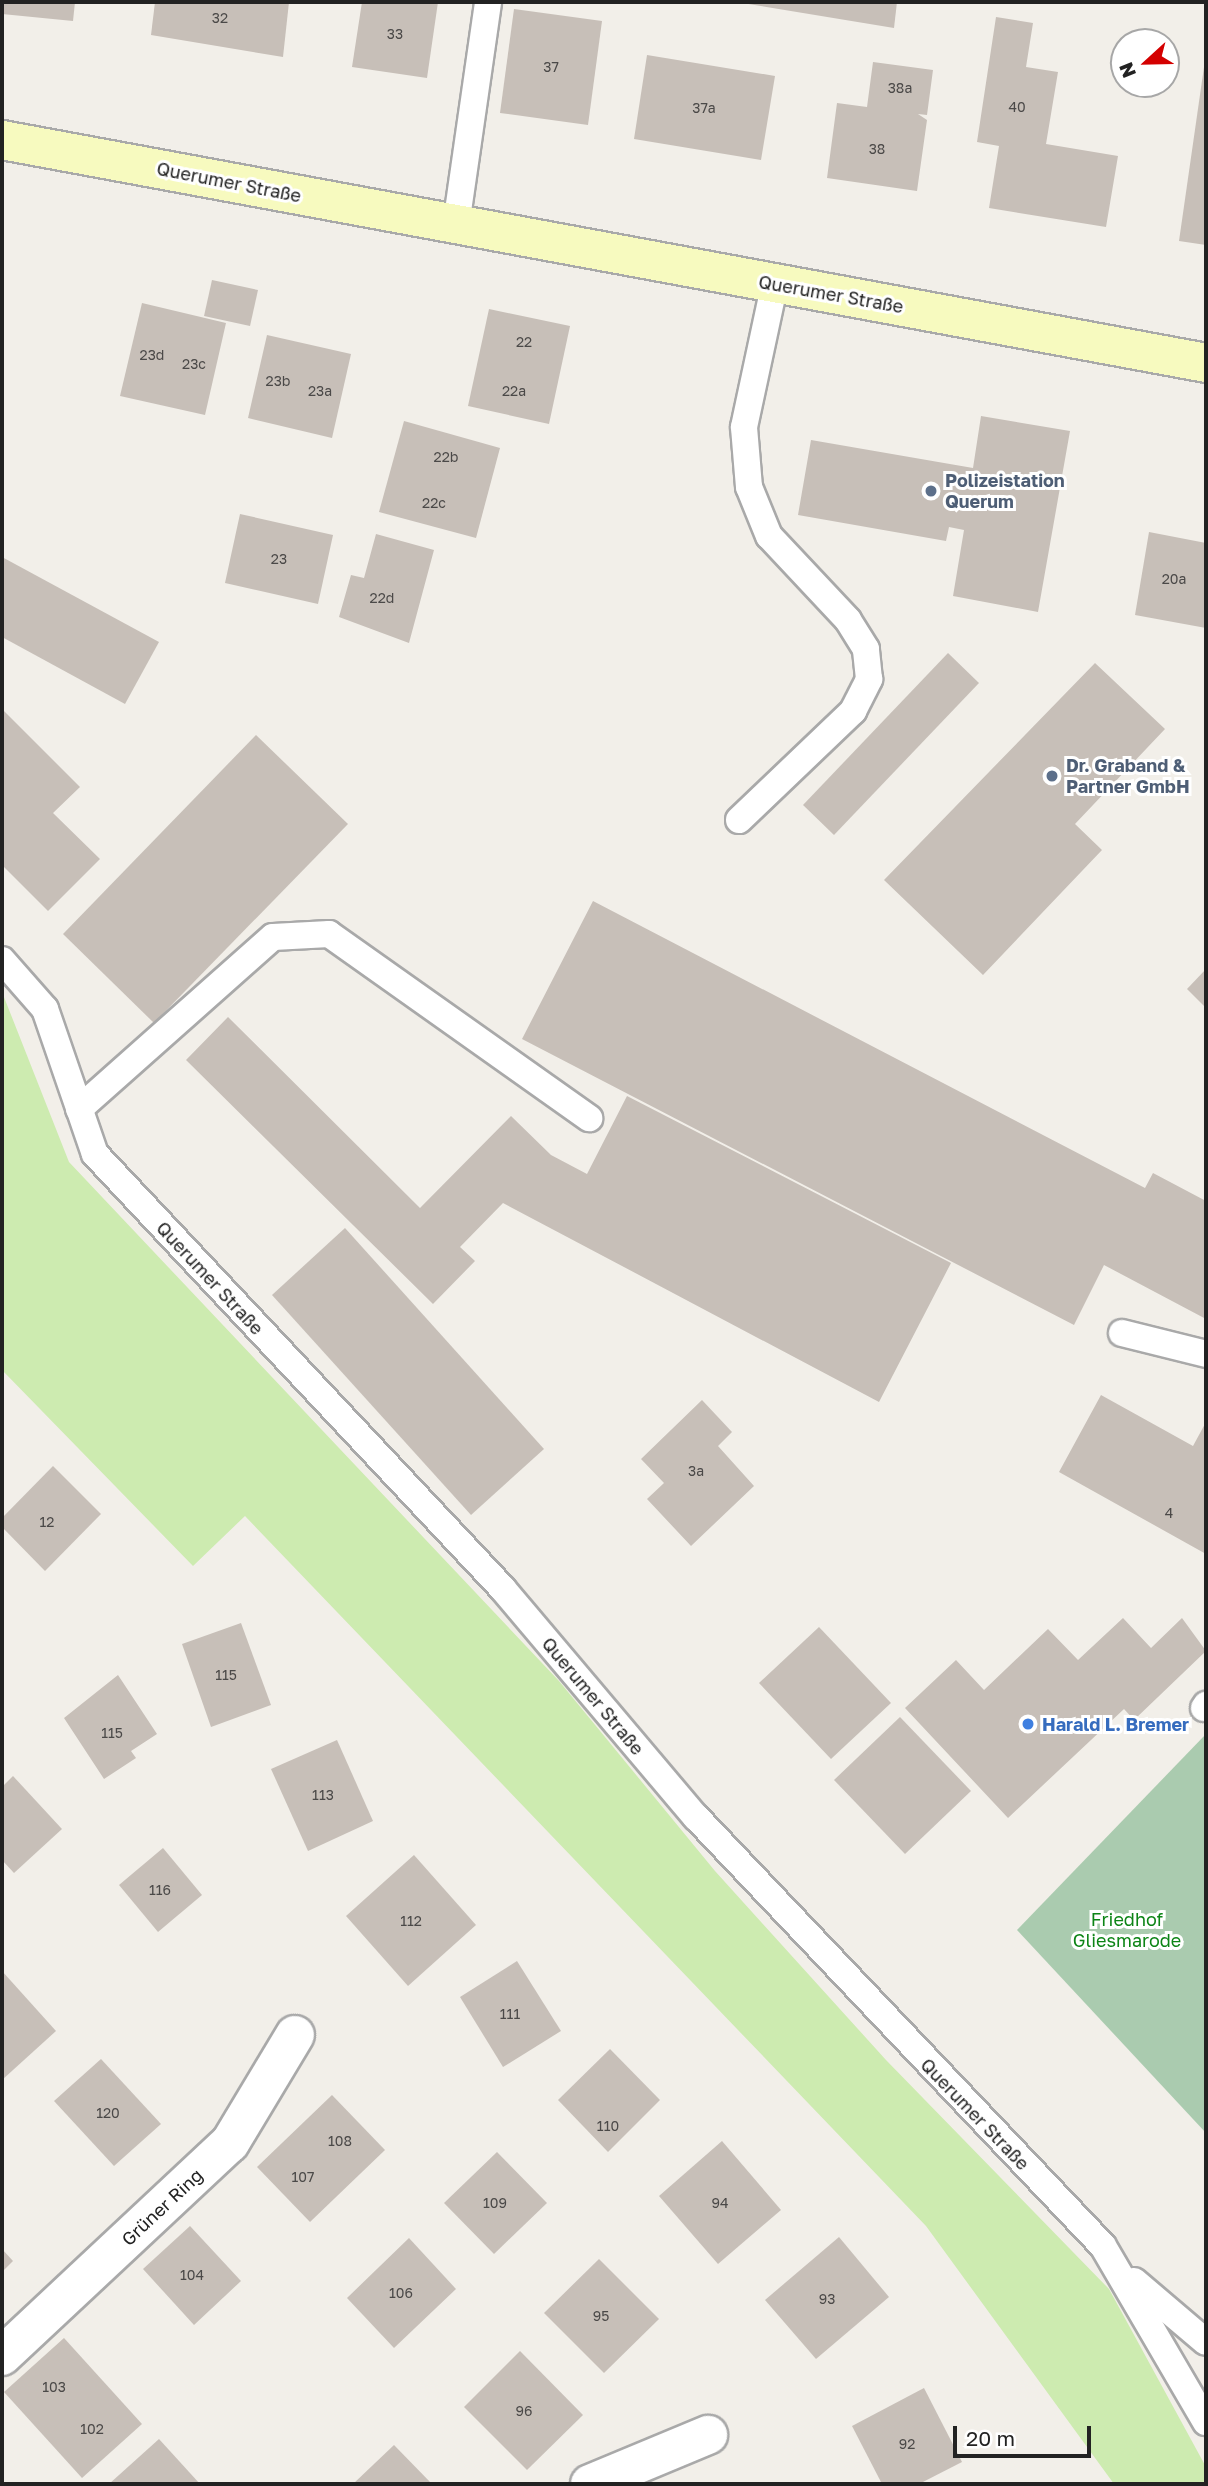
<!DOCTYPE html>
<meta charset="utf-8">
<style>
body{margin:0}
#map{position:relative;width:1208px;height:2486px;overflow:hidden;background:#f2efe9;font-family:"Golos Text",sans-serif}
div>[style]{position:absolute}
.grass>*{inset:0;background:#cdebb0}
.cemetery>*{inset:0;background:#aacbaf}
.building>*{inset:0;background:#c7bfb8}
.roads{filter:drop-shadow(2px 0 #a9a9a9) drop-shadow(-2px 0 #a9a9a9) drop-shadow(0 2px #a9a9a9) drop-shadow(0 -2px #a9a9a9)}
.lane>*{height:26px;margin:-13px;padding:0 13px;transform-origin:13px;border-radius:13px;background:#fff}
.street>*{height:38px;margin:-19px;padding:0 19px;transform-origin:19px;border-radius:19px;background:#fff}
.secondary>*{height:38px;margin:-19px;padding:0 19px;transform-origin:19px;border-radius:19px;background:#f7fabf}
.dots>*{width:19px;height:19px;translate:-50% -50%;box-sizing:border-box;border:4px solid #fff;border-radius:50%}
span{translate:-50% -50%;white-space:nowrap;text-align:center;line-height:1.15;-webkit-text-stroke:6px #fff;paint-order:stroke}
.number-label{font-size:14px;color:#4b4948}
.number-label span{-webkit-text-stroke-width:0}
.street-label{font-size:18px;color:#222}
.service-label{font-size:18px;color:#4e5e75;font-weight:700}
.left{translate:0 -50%;text-align:left}
.shop-label{font-size:18px;color:#366cbe;font-weight:700}
.park-label{font-size:18px;color:#0c8416}
.frame{position:absolute;inset:0;border:4px solid #222;pointer-events:none}
.north{position:absolute;left:1110px;top:28px;width:70px;height:70px;box-sizing:border-box;background:#fff;border:2px solid #a7a7a7;border-radius:50%;rotate:248deg;font-size:19px;font-weight:700;line-height:28px;text-align:center;color:#222}
.north::after{content:'';display:block;margin:auto;width:24px;height:32px;background:#d40000;clip-path:polygon(50% 0,100% 100%,50% 72%,0 100%)}
.scale{position:absolute;left:953px;top:2426px;width:138px;height:32px;box-sizing:border-box;border:4px solid #222;border-top:0;padding-left:9px;font-size:21px;line-height:24px;white-space:nowrap;color:#222;-webkit-text-stroke:5px #fff;paint-order:stroke}
</style>
<div id="map">
<div class="grass">
<i style="clip-path:polygon(2px 992px,69px 1162px,559px 1681px,715px 1871px,886px 2060px,1109px 2289px,1206px 2467px,1206px 2484px,1114px 2484px,926px 2226px,245px 1516px,193px 1566px,2px 1370px)"></i>
</div>
<div class="cemetery">
<i style="clip-path:polygon(1206px 1734px,1206px 2133px,1017px 1930px)"></i>
</div>
<div class="building">
<i style="clip-path:polygon(2px 2px,75px 2px,73px 21px,2px 14px)"></i>
<i style="clip-path:polygon(155px 2px,289px 2px,283px 57px,151px 35px)"></i>
<i style="clip-path:polygon(362px 2px,438px 2px,427px 78px,352px 67px)"></i>
<i style="clip-path:polygon(736px 2px,897px 2px,894px 28px)"></i>
<i style="clip-path:polygon(514px 9px,602px 21px,588px 125px,500px 113px)"></i>
<i style="clip-path:polygon(996px 17px,1033px 23px,1026px 67px,1058px 72px,1046px 144px,1118px 156px,1106px 227px,989px 208px,999px 146px,977px 142px)"></i>
<i style="clip-path:polygon(647px 55px,775px 76px,761px 160px,634px 139px)"></i>
<i style="clip-path:polygon(1205px 60px,1206px 60px,1206px 245px,1179px 241px)"></i>
<i style="clip-path:polygon(873px 62px,933px 70px,927px 115px,918px 114px,927px 120px,917px 191px,827px 178px,837px 103px,867px 107px)"></i>
<i style="clip-path:polygon(212px 280px,258px 290px,250px 326px,204px 316px)"></i>
<i style="clip-path:polygon(142px 303px,226px 323px,205px 415px,120px 396px)"></i>
<i style="clip-path:polygon(489px 309px,570px 326px,549px 424px,468px 406px)"></i>
<i style="clip-path:polygon(267px 335px,351px 354px,332px 438px,248px 418px)"></i>
<i style="clip-path:polygon(981px 416px,1070px 431px,1038px 612px,953px 596px,964px 530px,949px 527px,946px 541px,798px 515px,811px 440px,973px 468px)"></i>
<i style="clip-path:polygon(404px 421px,500px 448px,476px 538px,379px 512px)"></i>
<i style="clip-path:polygon(240px 514px,333px 535px,318px 604px,225px 583px)"></i>
<i style="clip-path:polygon(1149px 532px,1206px 543px,1206px 628px,1135px 615px)"></i>
<i style="clip-path:polygon(376px 534px,434px 550px,409px 643px,339px 617px,351px 575px,364px 578px)"></i>
<i style="clip-path:polygon(2px 557px,159px 642px,125px 704px,2px 637px)"></i>
<i style="clip-path:polygon(948px 653px,979px 683px,834px 835px,803px 805px)"></i>
<i style="clip-path:polygon(1095px 663px,1165px 729px,1075px 824px,1102px 850px,983px 975px,884px 880px)"></i>
<i style="clip-path:polygon(2px 709px,80px 787px,53px 813px,100px 859px,48px 911px,2px 865px)"></i>
<i style="clip-path:polygon(256px 735px,348px 824px,154px 1023px,63px 934px)"></i>
<i style="clip-path:polygon(593px 901px,1145px 1188px,1153px 1173px,1206px 1201px,1206px 1319px,1104px 1265px,1074px 1325px,522px 1039px)"></i>
<i style="clip-path:polygon(1206px 969px,1206px 1008px,1187px 989px)"></i>
<i style="clip-path:polygon(228px 1017px,420px 1208px,511px 1116px,551px 1155px,587px 1174px,627px 1096px,951px 1263px,879px 1402px,503px 1203px,460px 1247px,475px 1261px,433px 1304px,186px 1060px)"></i>
<i style="clip-path:polygon(345px 1228px,544px 1449px,471px 1515px,272px 1295px)"></i>
<i style="clip-path:polygon(1101px 1395px,1193px 1446px,1206px 1422px,1206px 1554px,1059px 1472px)"></i>
<i style="clip-path:polygon(702px 1400px,732px 1432px,718px 1446px,754px 1486px,691px 1546px,647px 1499px,664px 1483px,641px 1459px)"></i>
<i style="clip-path:polygon(53px 1466px,101px 1514px,45px 1571px,2px 1527px,2px 1518px)"></i>
<i style="clip-path:polygon(1123px 1618px,1151px 1648px,1182px 1618px,1206px 1651px,1134px 1720px,1124px 1709px,1008px 1818px,905px 1708px,956px 1660px,984px 1690px,1048px 1629px,1078px 1660px)"></i>
<i style="clip-path:polygon(241px 1623px,271px 1705px,211px 1727px,182px 1644px)"></i>
<i style="clip-path:polygon(819px 1627px,891px 1703px,831px 1759px,759px 1683px)"></i>
<i style="clip-path:polygon(118px 1675px,157px 1734px,131px 1751px,136px 1758px,104px 1779px,64px 1718px)"></i>
<i style="clip-path:polygon(900px 1717px,971px 1791px,905px 1854px,834px 1780px)"></i>
<i style="clip-path:polygon(337px 1740px,373px 1821px,308px 1851px,271px 1769px)"></i>
<i style="clip-path:polygon(13px 1776px,62px 1829px,14px 1873px,2px 1860px,2px 1787px)"></i>
<i style="clip-path:polygon(163px 1848px,202px 1895px,158px 1932px,119px 1885px)"></i>
<i style="clip-path:polygon(414px 1855px,476px 1925px,408px 1986px,346px 1916px)"></i>
<i style="clip-path:polygon(517px 1961px,561px 2031px,503px 2067px,460px 1997px)"></i>
<i style="clip-path:polygon(2px 1971px,56px 2031px,2px 2080px)"></i>
<i style="clip-path:polygon(610px 2049px,660px 2100px,608px 2152px,558px 2100px)"></i>
<i style="clip-path:polygon(101px 2059px,161px 2124px,114px 2166px,54px 2101px)"></i>
<i style="clip-path:polygon(332px 2095px,385px 2150px,310px 2222px,257px 2167px)"></i>
<i style="clip-path:polygon(722px 2141px,781px 2210px,718px 2264px,659px 2196px)"></i>
<i style="clip-path:polygon(497px 2152px,547px 2203px,494px 2254px,444px 2203px)"></i>
<i style="clip-path:polygon(190px 2226px,241px 2281px,194px 2325px,143px 2269px)"></i>
<i style="clip-path:polygon(839px 2237px,889px 2297px,816px 2359px,765px 2300px)"></i>
<i style="clip-path:polygon(409px 2238px,456px 2289px,394px 2348px,347px 2298px)"></i>
<i style="clip-path:polygon(2px 2249px,13px 2261px,2px 2272px)"></i>
<i style="clip-path:polygon(599px 2259px,659px 2319px,604px 2373px,544px 2313px)"></i>
<i style="clip-path:polygon(64px 2338px,142px 2424px,82px 2478px,4px 2392px)"></i>
<i style="clip-path:polygon(520px 2351px,583px 2415px,527px 2470px,464px 2407px)"></i>
<i style="clip-path:polygon(924px 2388px,962px 2462px,919px 2484px,882px 2484px,852px 2426px)"></i>
<i style="clip-path:polygon(159px 2439px,200px 2484px,109px 2484px)"></i>
<i style="clip-path:polygon(394px 2445px,432px 2484px,353px 2484px)"></i>
</div>
<div class="roads">
<div class="lane">
<i style="left:456px;top:225px;width:225px;rotate:-81.8deg"></i>
<i style="left:739px;top:820px;width:158px;rotate:-43.7deg"></i>
<i style="left:853px;top:711px;width:36px;rotate:-63deg"></i>
<i style="left:869px;top:679px;width:30px;rotate:-96deg"></i>
<i style="left:866px;top:649px;width:34px;rotate:-122deg"></i>
<i style="left:848px;top:620px;width:115px;rotate:-133.2deg"></i>
<i style="left:769px;top:536px;width:53px;rotate:-112.2deg"></i>
<i style="left:749px;top:487px;width:60px;rotate:-94.8deg"></i>
<i style="left:744px;top:427px;width:147px;rotate:-77.9deg"></i>
<i style="left:2px;top:960px;width:65px;rotate:48.7deg"></i>
<i style="left:45px;top:1009px;width:153px;rotate:71deg"></i>
<i style="left:95px;top:1154px;width:596px;rotate:46.83deg"></i>
<i style="left:503px;top:1589px;width:299px;rotate:49.8deg"></i>
<i style="left:696px;top:1817px;width:591px;rotate:46.51deg"></i>
<i style="left:1103px;top:2246px;width:204px;rotate:59.7deg"></i>
<i style="left:79px;top:1109px;width:259px;rotate:-41.6deg"></i>
<i style="left:273px;top:937px;width:56px;rotate:-3.1deg"></i>
<i style="left:329px;top:934px;width:319px;rotate:35.3deg"></i>
<i style="left:1122px;top:1333px;width:87px;rotate:14deg"></i>
<i style="left:1204px;top:1708px;width:4px;rotate:-56deg"></i>
<i style="left:1134px;top:2281px;width:94px;rotate:40.3deg"></i>
</div>
<div class="street">
<i style="left:2px;top:2356px;width:312px;rotate:-43.1deg"></i>
<i style="left:230px;top:2143px;width:126px;rotate:-59deg"></i>
<i style="left:590px;top:2484px;width:128px;rotate:-22.6deg"></i>
</div>
<div class="secondary">
<i style="left:2px;top:140px;width:1224px;rotate:10.49deg"></i>
</div>
</div>
<div class="dots">
<i style="left:931px;top:491px;background:#5c6f8a"></i>
<i style="left:1052px;top:776px;background:#5c6f8a"></i>
<i style="left:1028px;top:1724px;background:#3f7fe0"></i>
</div>
<div class="number-label">
<span style="left:220px;top:18px">32</span>
<span style="left:395px;top:34px">33</span>
<span style="left:551px;top:67px">37</span>
<span style="left:900px;top:88px">38a</span>
<span style="left:1017px;top:107px">40</span>
<span style="left:704px;top:108px">37a</span>
<span style="left:877px;top:149px">38</span>
<span style="left:524px;top:342px">22</span>
<span style="left:152px;top:355px">23d</span>
<span style="left:194px;top:364px">23c</span>
<span style="left:278px;top:381px">23b</span>
<span style="left:320px;top:391px">23a</span>
<span style="left:514px;top:391px">22a</span>
<span style="left:446px;top:457px">22b</span>
<span style="left:434px;top:503px">22c</span>
<span style="left:279px;top:559px">23</span>
<span style="left:1174px;top:579px">20a</span>
<span style="left:382px;top:598px">22d</span>
<span style="left:696px;top:1471px">3a</span>
<span style="left:1169px;top:1513px">4</span>
<span style="left:47px;top:1522px">12</span>
<span style="left:226px;top:1675px">115</span>
<span style="left:112px;top:1733px">115</span>
<span style="left:323px;top:1795px">113</span>
<span style="left:160px;top:1890px">116</span>
<span style="left:411px;top:1921px">112</span>
<span style="left:510px;top:2014px">111</span>
<span style="left:108px;top:2113px">120</span>
<span style="left:608px;top:2126px">110</span>
<span style="left:340px;top:2141px">108</span>
<span style="left:303px;top:2177px">107</span>
<span style="left:495px;top:2203px">109</span>
<span style="left:720px;top:2203px">94</span>
<span style="left:192px;top:2275px">104</span>
<span style="left:401px;top:2293px">106</span>
<span style="left:827px;top:2299px">93</span>
<span style="left:601px;top:2316px">95</span>
<span style="left:54px;top:2387px">103</span>
<span style="left:524px;top:2411px">96</span>
<span style="left:92px;top:2429px">102</span>
<span style="left:907px;top:2444px">92</span>
</div>
<div class="street-label">
<span style="left:229px;top:182px;rotate:11deg">Querumer Straße</span>
<span style="left:831px;top:294px;rotate:10deg">Querumer Straße</span>
<span style="left:210px;top:1278px;rotate:47deg">Querumer Straße</span>
<span style="left:593px;top:1696px;rotate:50deg">Querumer Straße</span>
<span style="left:975px;top:2114px;rotate:46deg">Querumer Straße</span>
<span style="left:162px;top:2207px;rotate:-43deg">Grüner Ring</span>
</div>
<div class="service-label">
<span class="left" style="left:945px;top:491px">Polizeistation<br>Querum</span>
<span class="left" style="left:1066px;top:776px">Dr. Graband &amp;<br>Partner GmbH</span>
</div>
<div class="shop-label">
<span class="left" style="left:1042px;top:1724px">Harald L. Bremer</span>
</div>
<div class="park-label">
<span style="left:1127px;top:1930px">Friedhof<br>Gliesmarode</span>
</div>
<div class="frame"></div>
<div class="north">N</div>
<div class="scale">20 m</div>
</div>
